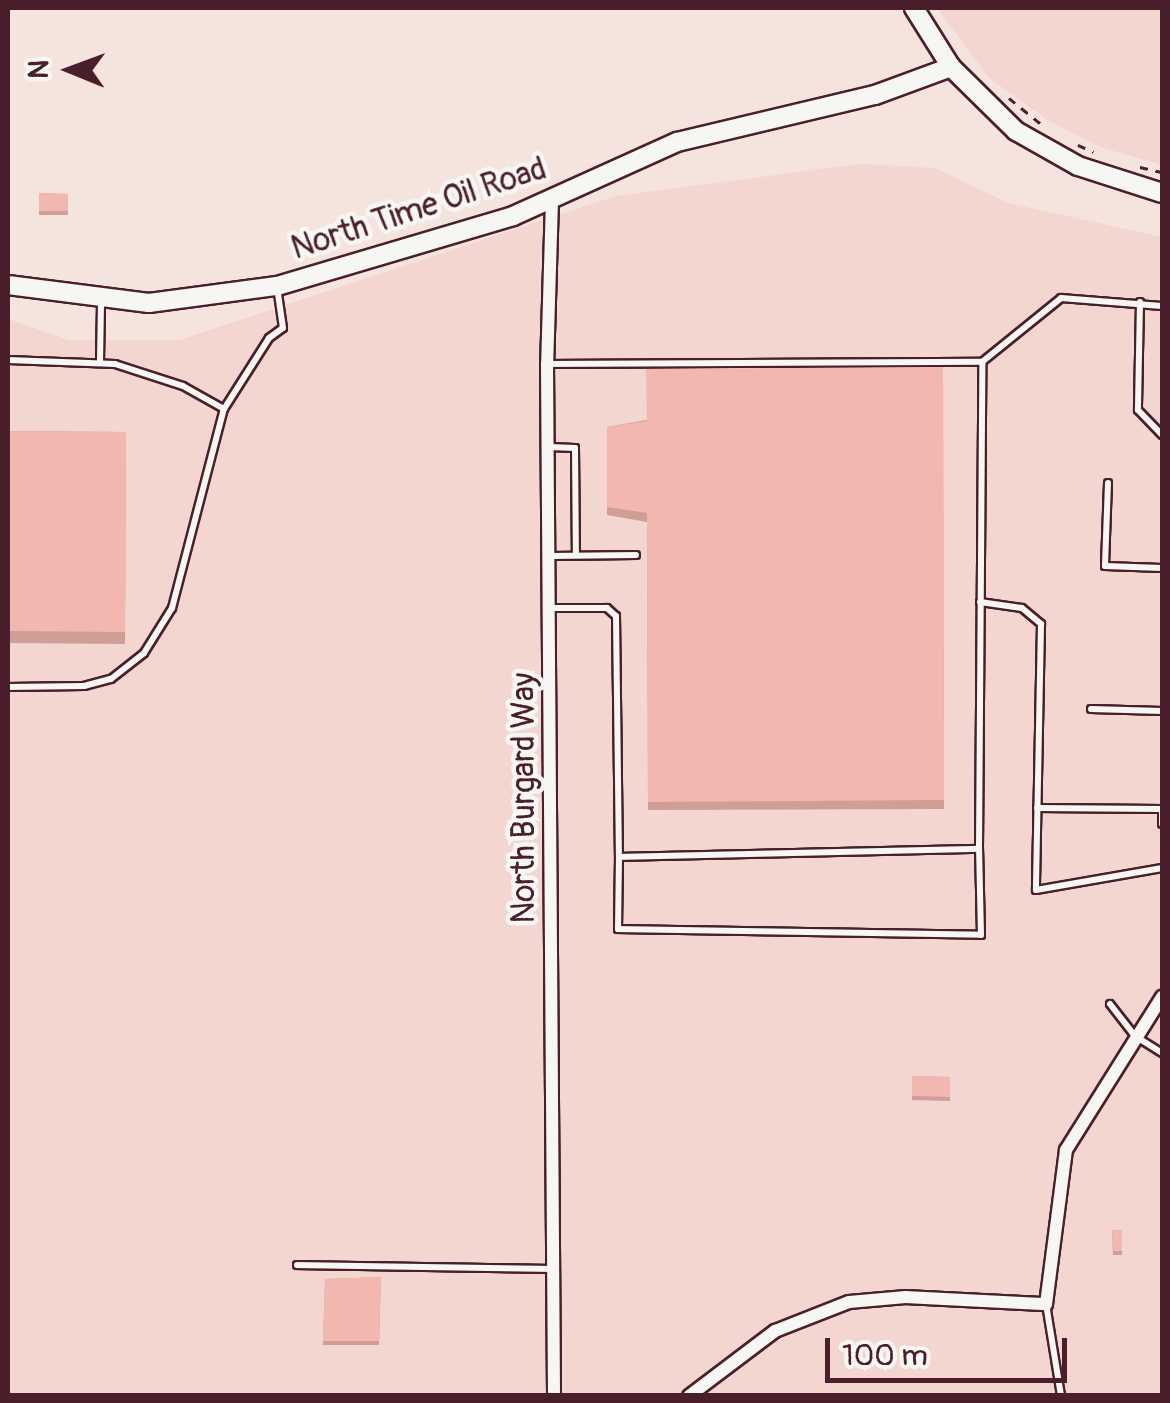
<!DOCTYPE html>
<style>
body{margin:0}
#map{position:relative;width:1170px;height:1403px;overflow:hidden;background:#f5e3de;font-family:Pangolin,sans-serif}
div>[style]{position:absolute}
.built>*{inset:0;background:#f4d6d0}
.path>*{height:2.5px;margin-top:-1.25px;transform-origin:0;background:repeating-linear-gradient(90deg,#4a1f2b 0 8px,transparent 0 16px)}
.roads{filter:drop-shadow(2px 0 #4a1f2b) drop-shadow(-2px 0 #4a1f2b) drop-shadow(0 2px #4a1f2b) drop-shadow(0 -2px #4a1f2b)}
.lane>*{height:6px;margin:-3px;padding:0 3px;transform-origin:3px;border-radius:3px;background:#f6f6f2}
.street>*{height:12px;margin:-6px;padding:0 6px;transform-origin:6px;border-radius:6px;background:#f6f6f2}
.secondary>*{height:18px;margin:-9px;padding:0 9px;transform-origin:9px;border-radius:9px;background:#f6f6f2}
.wall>*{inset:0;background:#d09d97}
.building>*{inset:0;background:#f2b7b0}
span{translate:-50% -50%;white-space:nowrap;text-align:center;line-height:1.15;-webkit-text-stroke:9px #f6f6f2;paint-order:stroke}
.street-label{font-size:32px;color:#4a1f2b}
.frame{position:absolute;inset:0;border:10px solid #4a1f2b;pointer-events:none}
.north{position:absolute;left:20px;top:20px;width:100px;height:100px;-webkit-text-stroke:8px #f6f6f2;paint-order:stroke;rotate:271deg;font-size:28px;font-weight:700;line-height:40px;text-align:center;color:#4a1f2b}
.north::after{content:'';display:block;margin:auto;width:35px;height:45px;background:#4a1f2b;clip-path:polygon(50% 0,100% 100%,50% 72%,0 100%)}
.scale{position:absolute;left:825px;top:1338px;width:242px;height:45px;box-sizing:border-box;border:5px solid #4a1f2b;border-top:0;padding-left:12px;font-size:30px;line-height:35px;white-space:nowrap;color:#4a1f2b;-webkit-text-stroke:8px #f6f6f2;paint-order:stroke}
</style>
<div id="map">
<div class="built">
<i style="clip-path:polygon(937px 8px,1162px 8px,1162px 165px,1100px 147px,1049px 121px,989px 78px)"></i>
<i style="clip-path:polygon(859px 164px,935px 168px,1008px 203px,1162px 237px,1162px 1395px,8px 1396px,8px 319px,69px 340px,179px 340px,616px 196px)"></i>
</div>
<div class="path">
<i style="left:1009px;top:98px;width:46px;rotate:38.9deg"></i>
<i style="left:1078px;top:145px;width:17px;rotate:24deg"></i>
<i style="left:1140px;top:167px;width:23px;rotate:13deg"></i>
</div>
<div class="roads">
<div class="lane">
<i style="left:1140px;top:302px;width:108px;rotate:91.1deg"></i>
<i style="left:1138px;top:410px;width:35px;rotate:46deg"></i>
<i style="left:8px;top:360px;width:107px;rotate:2.1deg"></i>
<i style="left:115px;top:364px;width:71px;rotate:17.9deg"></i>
<i style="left:183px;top:386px;width:47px;rotate:29.3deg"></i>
<i style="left:100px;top:361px;width:60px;rotate:-89deg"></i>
<i style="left:547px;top:364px;width:435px;rotate:-0.3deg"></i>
<i style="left:982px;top:362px;width:102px;rotate:-39deg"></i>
<i style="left:1061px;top:298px;width:101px;rotate:4.5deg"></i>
<i style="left:549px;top:447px;width:26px;rotate:2deg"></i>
<i style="left:575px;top:448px;width:107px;rotate:89.5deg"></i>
<i style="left:1108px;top:483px;width:83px;rotate:92.1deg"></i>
<i style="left:1105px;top:566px;width:57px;rotate:2deg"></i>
<i style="left:551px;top:556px;width:85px;rotate:-0.7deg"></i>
<i style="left:980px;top:602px;width:42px;rotate:8.1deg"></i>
<i style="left:1022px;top:608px;width:25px;rotate:40deg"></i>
<i style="left:1041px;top:624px;width:266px;rotate:91.1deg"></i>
<i style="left:1036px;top:890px;width:128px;rotate:-9.9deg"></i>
<i style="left:550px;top:608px;width:57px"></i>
<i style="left:607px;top:608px;width:12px;rotate:42deg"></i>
<i style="left:616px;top:616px;width:241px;rotate:89.3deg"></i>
<i style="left:619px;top:857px;width:360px;rotate:-1.3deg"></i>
<i style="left:979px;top:849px;width:487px;rotate:-89.6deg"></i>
<i style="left:8px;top:687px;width:76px;rotate:-0.8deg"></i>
<i style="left:84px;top:686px;width:28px;rotate:-15deg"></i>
<i style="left:111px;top:679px;width:42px;rotate:-38.2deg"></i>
<i style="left:144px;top:653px;width:53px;rotate:-58.1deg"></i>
<i style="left:172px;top:608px;width:206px;rotate:-75.4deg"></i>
<i style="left:224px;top:409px;width:84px;rotate:-57.6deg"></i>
<i style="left:269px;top:338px;width:17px;rotate:-36deg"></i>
<i style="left:283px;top:328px;width:41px;rotate:-98.3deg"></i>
<i style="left:1091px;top:709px;width:71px;rotate:1.6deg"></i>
<i style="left:1037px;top:808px;width:125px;rotate:0.5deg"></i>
<i style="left:1162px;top:809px;width:15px;rotate:90deg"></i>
<i style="left:619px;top:857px;width:72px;rotate:90.8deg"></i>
<i style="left:618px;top:929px;width:363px;rotate:0.9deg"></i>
<i style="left:981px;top:935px;width:86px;rotate:-91.3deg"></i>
<i style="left:1110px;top:1004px;width:41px;rotate:52deg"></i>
<i style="left:1135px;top:1036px;width:32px;rotate:32deg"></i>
<i style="left:297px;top:1265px;width:254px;rotate:0.9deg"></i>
<i style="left:1046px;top:1304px;width:93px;rotate:80.7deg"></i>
</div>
<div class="street">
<i style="left:552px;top:200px;width:164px;rotate:91.7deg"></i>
<i style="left:547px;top:364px;width:1032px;rotate:89.61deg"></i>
<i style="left:689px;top:1396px;width:108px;rotate:-37.1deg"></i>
<i style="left:775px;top:1331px;width:79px;rotate:-21.4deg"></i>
<i style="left:849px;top:1302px;width:57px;rotate:-5deg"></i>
<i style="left:906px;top:1297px;width:140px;rotate:2.9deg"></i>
<i style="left:1046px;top:1304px;width:155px;rotate:-82.6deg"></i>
<i style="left:1066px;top:1150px;width:181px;rotate:-57.9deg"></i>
</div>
<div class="secondary">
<i style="left:914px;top:8px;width:70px;rotate:57.9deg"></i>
<i style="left:951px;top:67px;width:91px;rotate:44.6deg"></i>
<i style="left:1016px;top:131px;width:71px;rotate:29.4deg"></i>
<i style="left:1078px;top:166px;width:88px;rotate:17.8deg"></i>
<i style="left:8px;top:285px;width:142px;rotate:7.3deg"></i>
<i style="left:149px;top:303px;width:129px;rotate:-7.6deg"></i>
<i style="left:277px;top:286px;width:246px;rotate:-16.5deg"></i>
<i style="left:513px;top:216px;width:180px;rotate:-24.3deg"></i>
<i style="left:677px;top:142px;width:204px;rotate:-13.4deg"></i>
<i style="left:875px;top:95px;width:81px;rotate:-20.2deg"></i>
</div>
</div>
<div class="wall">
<i style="clip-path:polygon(39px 193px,68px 194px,68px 215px,39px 215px)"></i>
<i style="clip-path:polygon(943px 367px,944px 809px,648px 810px,647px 522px,607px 515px,607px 427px)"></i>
<i style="clip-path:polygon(8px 431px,126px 432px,125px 644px,8px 643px)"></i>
<i style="clip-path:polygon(912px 1076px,950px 1077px,950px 1101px,912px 1100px)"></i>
<i style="clip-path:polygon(1112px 1230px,1122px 1230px,1122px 1255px,1113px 1255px)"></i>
<i style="clip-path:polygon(381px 1277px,379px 1345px,323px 1345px,325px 1279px)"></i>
</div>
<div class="building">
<i style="clip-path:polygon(39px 193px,68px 194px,68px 211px,39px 211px)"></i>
<i style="clip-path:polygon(943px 367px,944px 800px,648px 802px,647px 513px,607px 507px,607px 427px,647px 421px,646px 369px)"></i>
<i style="clip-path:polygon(8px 431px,126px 432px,125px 632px,8px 631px)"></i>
<i style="clip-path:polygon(912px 1076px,950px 1077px,950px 1097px,912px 1096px)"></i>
<i style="clip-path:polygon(1112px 1230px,1122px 1230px,1122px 1251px,1113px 1251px)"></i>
<i style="clip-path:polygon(381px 1277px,379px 1341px,323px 1341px,325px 1279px)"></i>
</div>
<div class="street-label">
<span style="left:419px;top:209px;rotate:-18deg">North Time Oil Road</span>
<span style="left:524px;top:798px;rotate:-90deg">North Burgard Way</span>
</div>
<div class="frame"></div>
<div class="north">N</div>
<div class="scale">100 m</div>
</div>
